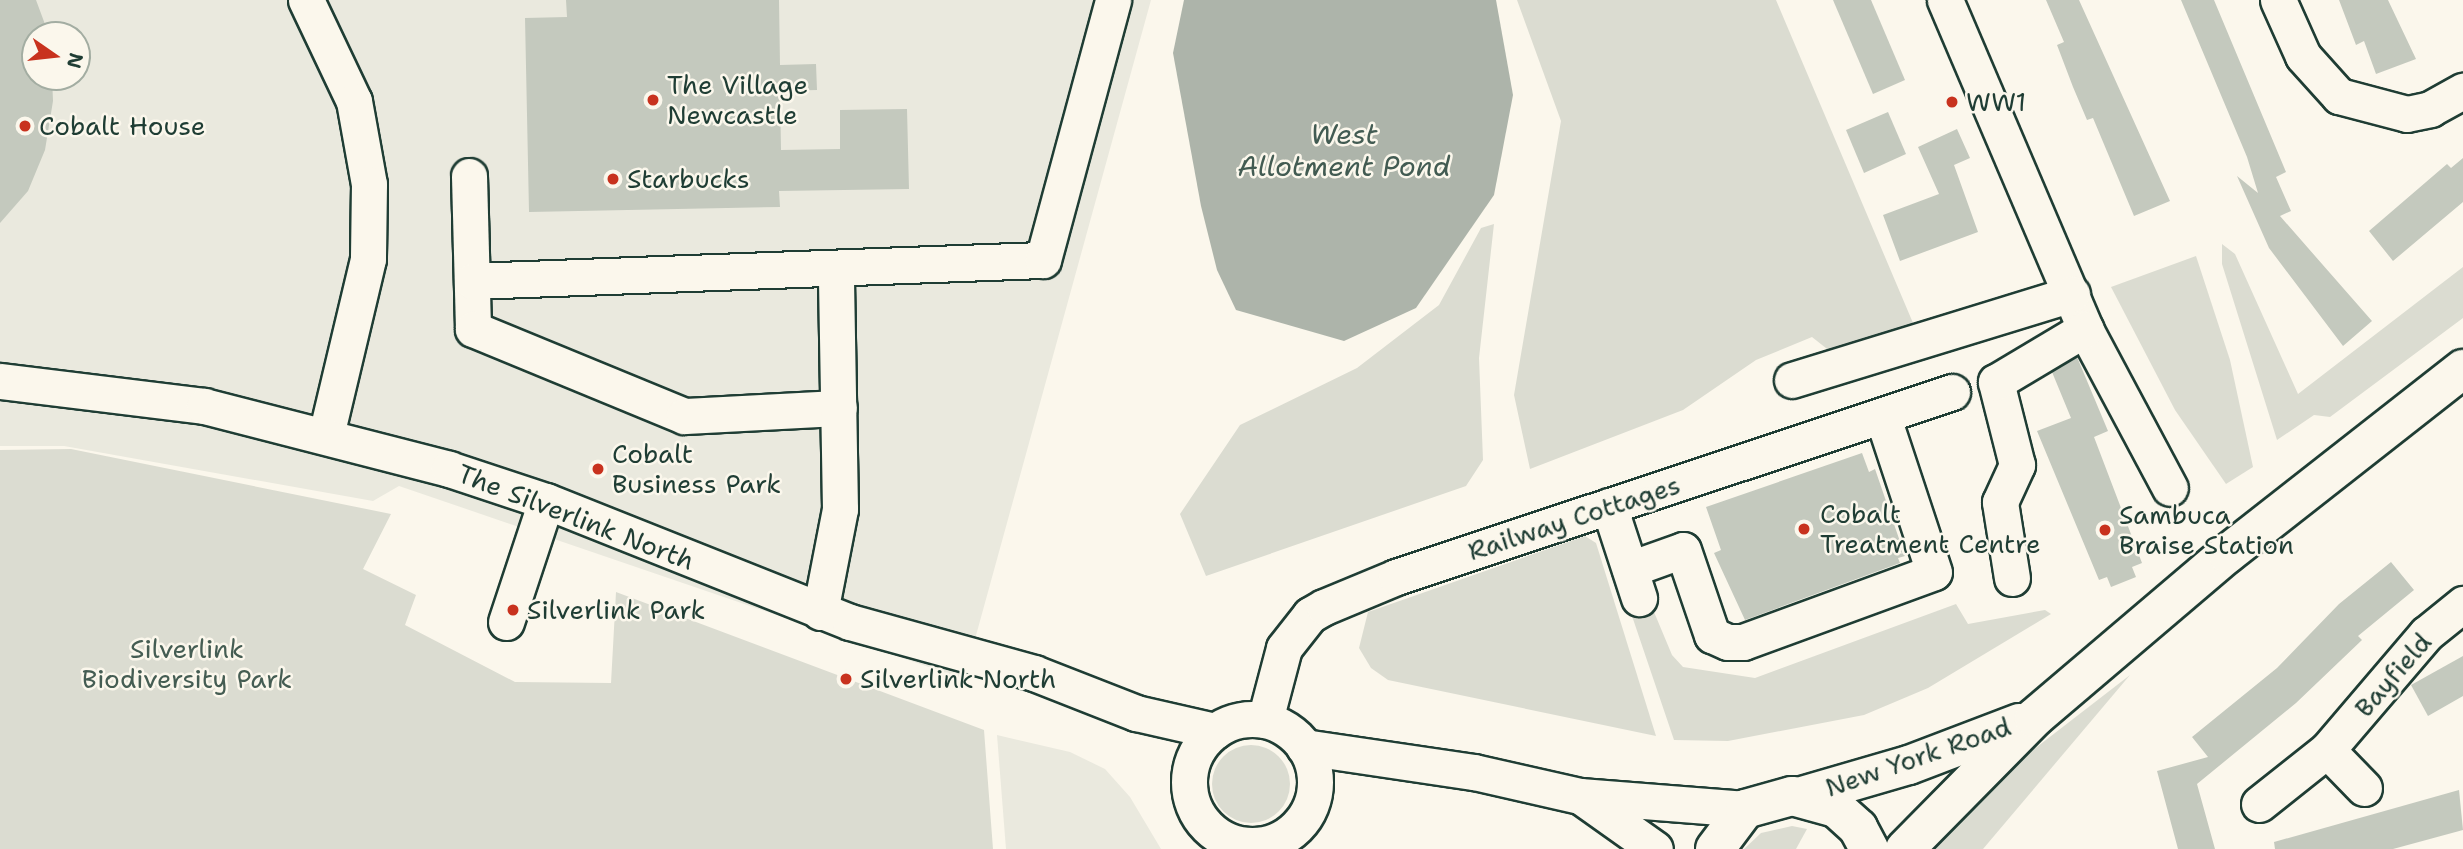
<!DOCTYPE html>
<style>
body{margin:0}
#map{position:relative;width:2463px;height:849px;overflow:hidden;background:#fbf7ec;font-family:"Shantell Sans",sans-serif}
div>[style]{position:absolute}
.built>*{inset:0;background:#eae9de}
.green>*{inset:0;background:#dbdcd1}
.round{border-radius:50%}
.water>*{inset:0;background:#adb4aa}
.building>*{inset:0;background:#c4c9be}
.roads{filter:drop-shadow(2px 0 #1f3d34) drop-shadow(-2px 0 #1f3d34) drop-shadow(0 2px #1f3d34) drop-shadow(0 -2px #1f3d34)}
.minor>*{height:35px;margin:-17.5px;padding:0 17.5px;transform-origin:17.5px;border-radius:17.5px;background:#fbf7ec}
.minor>.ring{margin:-17.5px;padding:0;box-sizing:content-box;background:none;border:35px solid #fbf7ec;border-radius:50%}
.major>*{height:38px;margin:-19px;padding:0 19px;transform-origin:19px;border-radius:19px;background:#fbf7ec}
.dots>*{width:19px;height:19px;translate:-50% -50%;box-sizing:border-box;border:4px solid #fbf7ec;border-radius:50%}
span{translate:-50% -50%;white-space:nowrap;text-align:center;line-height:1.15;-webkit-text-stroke:5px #fbf7ec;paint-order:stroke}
.poi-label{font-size:26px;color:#1f3d34}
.left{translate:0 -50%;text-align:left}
.street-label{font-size:26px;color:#1f3d34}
.park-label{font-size:26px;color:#455d53}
.water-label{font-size:28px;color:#425b52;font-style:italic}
.north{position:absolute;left:21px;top:21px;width:70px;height:70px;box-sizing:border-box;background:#fbf7ec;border:2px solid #a3ada2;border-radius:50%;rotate:104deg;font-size:19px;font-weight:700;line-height:28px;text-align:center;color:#1f3d34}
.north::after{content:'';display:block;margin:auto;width:24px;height:32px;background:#c8321e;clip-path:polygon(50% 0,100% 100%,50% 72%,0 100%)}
</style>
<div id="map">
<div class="built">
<i style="clip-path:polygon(evenodd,0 0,1151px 0,964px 679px,399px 486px,373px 501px,64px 446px,0 446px,0 0,35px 35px,77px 35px,77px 77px,35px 77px,35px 35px)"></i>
<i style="clip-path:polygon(997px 735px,1070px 752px,1105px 769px,1130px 797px,1161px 849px,1006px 849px)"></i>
</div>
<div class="green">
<i style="clip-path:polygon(1517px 0,1776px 0,1916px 330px,1836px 356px,1812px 337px,1756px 360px,1683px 410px,1530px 469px,1514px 395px,1561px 121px)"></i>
<i style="clip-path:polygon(1494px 224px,1479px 358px,1483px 460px,1466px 486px,1206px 576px,1180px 514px,1240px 425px,1357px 368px,1439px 305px,1481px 228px)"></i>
<i style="clip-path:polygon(2222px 244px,2235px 254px,2298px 394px,2463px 267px,2463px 318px,2330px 417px,2314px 415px,2277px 440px,2222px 264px)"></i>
<i style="clip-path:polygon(2196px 256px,2230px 360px,2253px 467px,2226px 484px,2175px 410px,2111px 287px)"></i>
<i style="clip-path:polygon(71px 449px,391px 514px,363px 569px,416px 595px,405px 625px,515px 682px,611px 683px,616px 592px,984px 730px,993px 849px,0 849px,0 450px)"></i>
<i style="clip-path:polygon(1585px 536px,1596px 543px,1656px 736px,1388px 680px,1371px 668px,1359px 648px,1368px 612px)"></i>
<i style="clip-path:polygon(1649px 600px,1672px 655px,1683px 667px,1755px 678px,1956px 604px,1968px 624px,2045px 610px,2051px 614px,1928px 688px,1864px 715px,1728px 741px,1674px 740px,1632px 616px)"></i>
<i style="clip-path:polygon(2130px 675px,1983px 849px,1930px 849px,1993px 781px)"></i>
<i class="round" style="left:1212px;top:745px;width:78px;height:78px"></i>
<i style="clip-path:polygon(1792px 826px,1807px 829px,1796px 849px,1744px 849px,1761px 833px)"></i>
</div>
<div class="water">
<i style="clip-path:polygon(1184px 0,1496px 0,1513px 95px,1494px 195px,1416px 308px,1344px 341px,1236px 310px,1217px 270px,1201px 206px,1173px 53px)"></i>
</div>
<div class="building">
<i style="clip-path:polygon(0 0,36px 0,49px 35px,35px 35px,35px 77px,52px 77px,53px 101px,45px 150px,28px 191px,0 223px)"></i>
<i style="clip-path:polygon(566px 0,779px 0,780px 65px,816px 64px,817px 90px,780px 91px,781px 150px,840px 149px,840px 110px,907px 109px,909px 189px,779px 191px,780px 207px,529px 212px,525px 18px,567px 17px)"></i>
<i style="clip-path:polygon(1833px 0,1871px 0,1905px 80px,1873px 94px)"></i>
<i style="clip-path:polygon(2046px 0,2079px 0,2170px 201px,2134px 216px,2093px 118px,2087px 120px,2073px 87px,2057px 45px,2064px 42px)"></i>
<i style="clip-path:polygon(2181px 0,2214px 0,2286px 172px,2276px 177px,2291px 211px,2280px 216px,2372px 321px,2343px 346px,2269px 248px,2237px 176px,2258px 193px,2247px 157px)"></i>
<i style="clip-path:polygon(2339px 0,2388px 0,2416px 59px,2376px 74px,2364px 41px,2356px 45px)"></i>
<i style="clip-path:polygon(1888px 112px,1906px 154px,1864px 173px,1846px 130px)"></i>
<i style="clip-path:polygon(1957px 129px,1970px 158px,1954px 165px,1978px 232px,1900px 261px,1883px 215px,1939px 194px,1918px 147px)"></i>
<i style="clip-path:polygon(2463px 158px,2463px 202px,2393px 261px,2369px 231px,2447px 164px,2451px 168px)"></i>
<i style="clip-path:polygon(2077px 357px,2108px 431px,2094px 437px,2142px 563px,2132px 567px,2136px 577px,2111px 587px,2107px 577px,2099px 580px,2037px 431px,2071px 418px,2052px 372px)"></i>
<i style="clip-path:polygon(1862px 453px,1869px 472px,1875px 469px,1905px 556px,1898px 558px,1900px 563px,1745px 620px,1714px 553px,1721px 550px,1706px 507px)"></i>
<i style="clip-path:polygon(2391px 562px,2414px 590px,2358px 636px,2362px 640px,2296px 703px,2197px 784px,2215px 849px,2178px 849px,2157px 771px,2208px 757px,2192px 737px,2277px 668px,2339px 604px)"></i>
<i style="clip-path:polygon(2463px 656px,2463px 696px,2428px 716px,2411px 685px)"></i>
<i style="clip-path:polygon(2459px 790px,2463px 830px,2393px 849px,2275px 849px,2274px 842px)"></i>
</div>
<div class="roads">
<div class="minor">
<i style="left:306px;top:0;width:112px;rotate:64.6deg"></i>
<i style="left:354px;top:101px;width:84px;rotate:79.8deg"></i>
<i style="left:369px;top:184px;width:75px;rotate:90.8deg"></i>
<i style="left:368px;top:259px;width:181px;rotate:103.4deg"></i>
<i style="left:1945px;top:0;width:358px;rotate:66.9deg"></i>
<i style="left:2085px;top:329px;width:180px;rotate:61.9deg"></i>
<i style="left:2278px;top:0;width:61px;rotate:65.9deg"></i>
<i style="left:2303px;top:56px;width:54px;rotate:48deg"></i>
<i style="left:2339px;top:96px;width:70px;rotate:14.8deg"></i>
<i style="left:2407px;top:114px;width:24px;rotate:-12deg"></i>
<i style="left:2430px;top:109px;width:38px;rotate:-29deg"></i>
<i style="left:469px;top:176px;width:153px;rotate:88.5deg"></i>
<i style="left:473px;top:329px;width:228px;rotate:22.4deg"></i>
<i style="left:684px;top:416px;width:155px;rotate:-3deg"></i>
<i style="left:472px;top:281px;width:571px;rotate:-2.11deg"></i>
<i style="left:1043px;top:260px;width:269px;rotate:-74.9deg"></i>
<i style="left:1792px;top:380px;width:293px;rotate:-17.1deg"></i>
<i style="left:0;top:381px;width:206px;rotate:7deg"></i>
<i style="left:204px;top:406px;width:253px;rotate:14.4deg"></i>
<i style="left:449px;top:469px;width:102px;rotate:18.3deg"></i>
<i style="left:546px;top:501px;width:327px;rotate:21.7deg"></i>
<i style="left:850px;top:622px;width:191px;rotate:15.5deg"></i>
<i style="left:1034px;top:673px;width:110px;rotate:21.4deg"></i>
<i style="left:1136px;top:713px;width:81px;rotate:12.8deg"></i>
<i style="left:1609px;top:506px;width:97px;rotate:71.9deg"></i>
<i style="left:1630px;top:569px;width:56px;rotate:-19.7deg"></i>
<i style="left:1683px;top:550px;width:90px;rotate:71.2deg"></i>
<i style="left:1712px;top:635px;width:17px;rotate:24deg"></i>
<i style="left:1728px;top:642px;width:15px"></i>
<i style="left:1743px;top:642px;width:203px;rotate:-20.1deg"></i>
<i style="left:1934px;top:572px;width:165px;rotate:-108.3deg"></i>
<i style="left:2012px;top:578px;width:77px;rotate:-99deg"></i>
<i style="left:2000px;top:502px;width:41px;rotate:-65.3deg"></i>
<i style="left:2017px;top:465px;width:86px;rotate:-104.2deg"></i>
<i style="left:1996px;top:382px;width:104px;rotate:-30.8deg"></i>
<i style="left:820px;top:612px;width:105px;rotate:-79deg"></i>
<i style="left:840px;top:509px;width:241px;rotate:-91deg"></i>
<i style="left:506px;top:622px;width:127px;rotate:-71.7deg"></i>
<i class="ring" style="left:1189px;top:719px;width:91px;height:91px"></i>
<i style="left:1265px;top:720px;width:74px;rotate:-75.2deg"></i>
<i style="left:1284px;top:648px;width:42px;rotate:-51.8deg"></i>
<i style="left:1310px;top:615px;width:16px;rotate:-30deg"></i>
<i style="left:1324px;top:607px;width:78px;rotate:-22.6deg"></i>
<i style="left:1396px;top:577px;width:586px;rotate:-18.4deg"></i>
<i style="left:1304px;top:747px;width:172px;rotate:8.4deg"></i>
<i style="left:1474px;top:772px;width:109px;rotate:12.8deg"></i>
<i style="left:1580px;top:796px;width:166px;rotate:4.5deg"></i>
<i style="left:2327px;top:750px;width:53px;rotate:45.8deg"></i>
<i style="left:1583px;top:798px;width:88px;rotate:35.3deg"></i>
<i style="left:2259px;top:804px;width:87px;rotate:-38.5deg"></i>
<i style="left:2327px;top:750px;width:153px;rotate:-49.5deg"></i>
<i style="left:2426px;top:634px;width:48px;rotate:-39deg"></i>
</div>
<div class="major">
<i style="left:1802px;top:796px;width:111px;rotate:-16.2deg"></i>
<i style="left:1909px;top:765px;width:118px;rotate:-20.9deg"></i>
<i style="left:1715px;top:849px;width:50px;rotate:-53.1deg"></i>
<i style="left:1745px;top:809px;width:49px;rotate:-15.5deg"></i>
<i style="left:1792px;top:796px;width:46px;rotate:15.3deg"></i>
<i style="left:1836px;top:808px;width:30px;rotate:42deg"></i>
<i style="left:1858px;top:828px;width:24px;rotate:62deg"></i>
<i style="left:1905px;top:849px;width:184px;rotate:-45.4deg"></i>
<i style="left:2034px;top:718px;width:253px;rotate:-40.4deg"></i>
<i style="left:2227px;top:554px;width:300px;rotate:-38.1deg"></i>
</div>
</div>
<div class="dots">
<i style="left:653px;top:100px;background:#c8321e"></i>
<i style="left:1952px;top:102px;background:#c8321e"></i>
<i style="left:25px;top:126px;background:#c8321e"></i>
<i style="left:613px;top:179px;background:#c8321e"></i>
<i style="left:598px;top:469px;background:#c8321e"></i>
<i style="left:1804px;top:529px;background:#c8321e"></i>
<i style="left:2105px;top:530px;background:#c8321e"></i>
<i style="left:513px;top:610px;background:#c8321e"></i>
<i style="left:846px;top:679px;background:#c8321e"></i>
</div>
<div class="poi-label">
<span class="left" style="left:667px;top:100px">The Village<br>Newcastle</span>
<span class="left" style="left:1966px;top:102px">WW1</span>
<span class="left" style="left:39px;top:126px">Cobalt House</span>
<span class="left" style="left:627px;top:179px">Starbucks</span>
<span class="left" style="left:612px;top:469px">Cobalt<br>Business Park</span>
<span class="left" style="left:1820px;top:529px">Cobalt<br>Treatment Centre</span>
<span class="left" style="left:2119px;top:530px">Sambuca<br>Braise Station</span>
<span class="left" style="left:527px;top:610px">Silverlink Park</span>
<span class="left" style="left:860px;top:679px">Silverlink North</span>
</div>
<div class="street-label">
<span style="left:576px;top:517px;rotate:21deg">The Silverlink North</span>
<span style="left:1574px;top:518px;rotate:-18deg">Railway Cottages</span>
<span style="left:2393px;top:675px;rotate:-49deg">Bayfield</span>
<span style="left:1918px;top:757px;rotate:-19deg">New York Road</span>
</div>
<div class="park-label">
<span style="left:187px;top:664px">Silverlink<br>Biodiversity Park</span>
</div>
<div class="water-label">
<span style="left:1344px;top:150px">West<br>Allotment Pond</span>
</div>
<div class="north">N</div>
</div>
